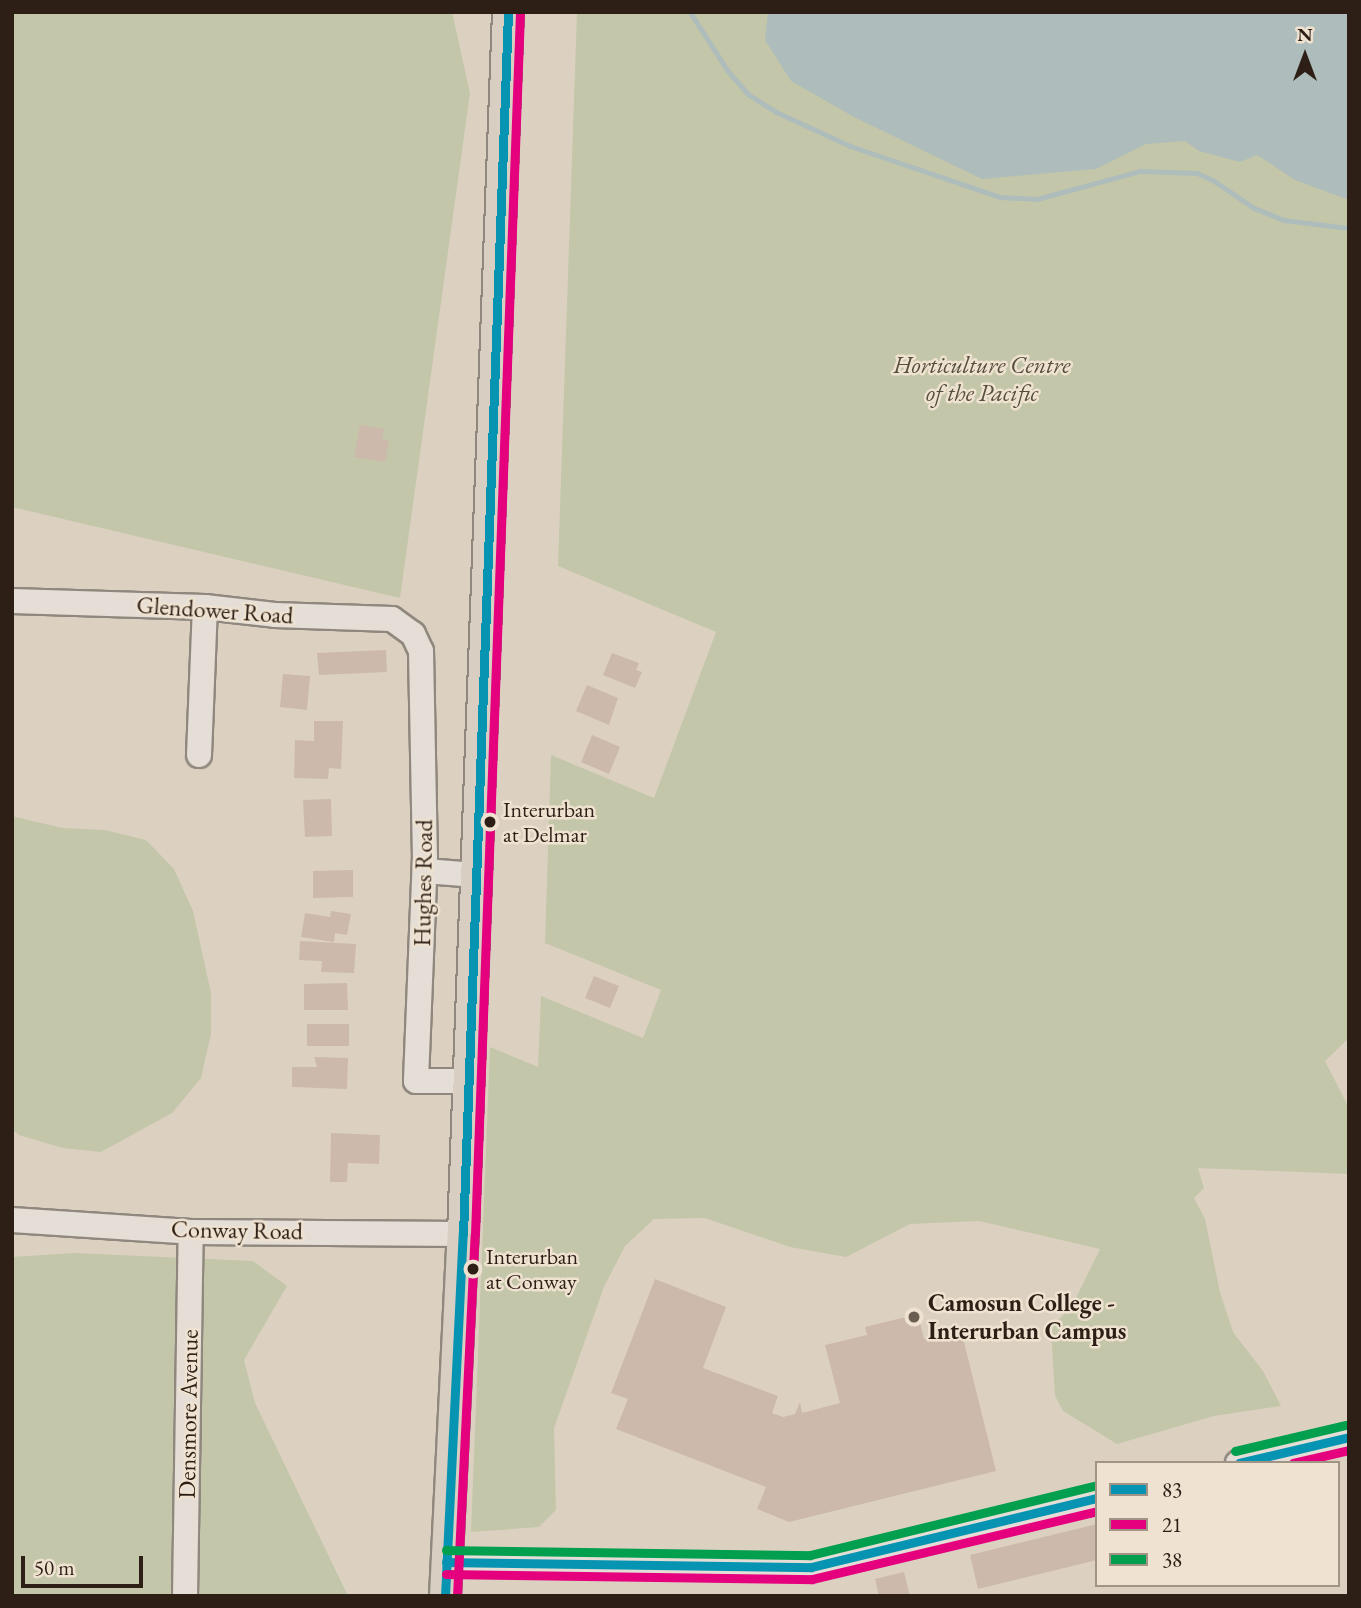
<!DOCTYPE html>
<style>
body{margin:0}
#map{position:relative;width:1361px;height:1608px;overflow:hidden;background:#dcd1c1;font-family:"EB Garamond",serif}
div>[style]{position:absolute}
.green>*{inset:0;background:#c3c6a8}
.water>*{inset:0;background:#aebdbb}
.stream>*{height:5px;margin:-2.5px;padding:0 2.5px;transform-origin:2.5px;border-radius:2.5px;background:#aebdbb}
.building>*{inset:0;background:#ccb9ac}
.roads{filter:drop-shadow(2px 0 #90887e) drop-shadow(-2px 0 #90887e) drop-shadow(0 2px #90887e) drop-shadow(0 -2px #90887e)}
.minor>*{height:24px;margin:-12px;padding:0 12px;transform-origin:12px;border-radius:12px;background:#e4ded6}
.major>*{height:30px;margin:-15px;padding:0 15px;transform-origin:15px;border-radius:15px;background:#d8cec2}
.bus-1>*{height:9px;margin:-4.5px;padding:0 4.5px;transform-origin:4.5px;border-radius:4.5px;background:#0794b2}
.bus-2>*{height:9px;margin:-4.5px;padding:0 4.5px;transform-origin:4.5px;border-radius:4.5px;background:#e5007d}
.bus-3>*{height:9px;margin:-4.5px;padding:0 4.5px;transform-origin:4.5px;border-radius:4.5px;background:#029f4e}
.dots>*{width:19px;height:19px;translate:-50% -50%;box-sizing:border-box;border:4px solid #efe2d0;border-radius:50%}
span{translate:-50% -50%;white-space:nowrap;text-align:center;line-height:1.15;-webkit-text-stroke:5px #efe2d0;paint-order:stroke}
.bus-label{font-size:22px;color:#2d1f16}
.left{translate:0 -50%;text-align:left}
.park-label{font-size:24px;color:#544e3c;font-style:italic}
.street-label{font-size:24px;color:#2d1f16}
.poi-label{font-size:24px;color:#2d1f16;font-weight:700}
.frame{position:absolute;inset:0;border:14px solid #2d1f16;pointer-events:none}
.legend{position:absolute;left:1095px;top:1461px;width:245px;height:126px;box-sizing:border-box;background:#efe2d0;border:2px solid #a19486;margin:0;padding:9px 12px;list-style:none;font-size:21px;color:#2d1f16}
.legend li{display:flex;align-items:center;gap:14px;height:35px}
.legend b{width:35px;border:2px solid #a19486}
.north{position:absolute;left:1270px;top:21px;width:70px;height:70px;-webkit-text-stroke:5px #efe2d0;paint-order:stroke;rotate:0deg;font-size:19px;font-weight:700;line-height:28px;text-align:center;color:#2d1f16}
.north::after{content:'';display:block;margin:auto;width:24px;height:32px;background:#2d1f16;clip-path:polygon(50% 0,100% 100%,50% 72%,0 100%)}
.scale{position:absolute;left:21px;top:1556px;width:122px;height:32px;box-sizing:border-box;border:4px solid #2d1f16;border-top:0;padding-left:9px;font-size:21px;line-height:24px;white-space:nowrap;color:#2d1f16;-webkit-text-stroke:5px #efe2d0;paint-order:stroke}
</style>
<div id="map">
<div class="green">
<i style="clip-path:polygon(12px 12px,452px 12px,470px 93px,400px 598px,12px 507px)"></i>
<i style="clip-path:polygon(577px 12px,1349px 12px,1349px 1038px,1325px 1061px,1349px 1108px,1349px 1174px,1198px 1168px,1204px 1188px,1194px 1198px,1205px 1219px,1220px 1292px,1233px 1332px,1263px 1371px,1281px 1406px,1214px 1416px,1117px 1444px,1063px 1411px,1055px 1396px,1051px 1329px,1074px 1302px,1100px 1249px,979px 1221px,910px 1224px,846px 1257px,790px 1247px,705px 1218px,654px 1219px,625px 1246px,604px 1287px,554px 1428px,556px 1510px,539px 1527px,471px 1532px,490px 1047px,538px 1067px,541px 996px,643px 1038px,661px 990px,545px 943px,551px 755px,654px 798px,716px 632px,558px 566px)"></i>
<i style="clip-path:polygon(12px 816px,62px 828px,105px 830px,146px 840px,174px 869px,193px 911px,211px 993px,211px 1034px,201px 1078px,172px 1113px,101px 1152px,63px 1148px,19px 1135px,12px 1129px)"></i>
<i style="clip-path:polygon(74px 1253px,253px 1261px,287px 1286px,244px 1360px,255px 1403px,348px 1596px,12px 1596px,12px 1257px)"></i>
</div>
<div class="water">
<i style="clip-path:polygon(768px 12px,1349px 12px,1349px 200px,1295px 180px,1257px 155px,1240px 162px,1199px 151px,1185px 141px,1146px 144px,1096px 169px,982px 179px,854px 117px,791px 81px,765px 40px)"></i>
</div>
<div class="stream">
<i style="left:690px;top:12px;width:69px;rotate:57.5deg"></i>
<i style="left:727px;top:70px;width:33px;rotate:49deg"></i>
<i style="left:749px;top:95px;width:32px;rotate:32deg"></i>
<i style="left:776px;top:112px;width:81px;rotate:24.7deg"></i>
<i style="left:850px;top:146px;width:158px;rotate:18.8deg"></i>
<i style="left:1000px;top:197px;width:37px;rotate:3deg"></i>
<i style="left:1037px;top:199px;width:107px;rotate:-15.2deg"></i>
<i style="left:1140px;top:171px;width:57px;rotate:2deg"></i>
<i style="left:1197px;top:173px;width:19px;rotate:25deg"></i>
<i style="left:1214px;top:181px;width:48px;rotate:34deg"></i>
<i style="left:1254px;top:208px;width:31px;rotate:22deg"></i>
<i style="left:1283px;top:220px;width:66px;rotate:6.9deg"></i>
</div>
<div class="building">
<i style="clip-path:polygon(360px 425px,384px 429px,382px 439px,389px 440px,385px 462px,354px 457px)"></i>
<i style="clip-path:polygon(386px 650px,387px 672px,319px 675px,317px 653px)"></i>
<i style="clip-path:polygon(612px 653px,639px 663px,636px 670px,642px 672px,635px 688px,603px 675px)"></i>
<i style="clip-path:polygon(283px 674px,310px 676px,307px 710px,280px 707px)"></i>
<i style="clip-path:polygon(587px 685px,618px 698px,609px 725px,576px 711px)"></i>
<i style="clip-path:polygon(314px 721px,343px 721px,341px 769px,329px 768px,328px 779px,294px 778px,295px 740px,314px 741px)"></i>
<i style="clip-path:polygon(592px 735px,620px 747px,609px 774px,581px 762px)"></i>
<i style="clip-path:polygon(331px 799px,332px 836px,305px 837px,303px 800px)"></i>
<i style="clip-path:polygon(353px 870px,353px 897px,313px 898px,313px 871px)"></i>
<i style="clip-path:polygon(331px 911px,351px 914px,347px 935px,335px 933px,334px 942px,301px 937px,305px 913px,330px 917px)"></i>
<i style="clip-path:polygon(300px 941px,356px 944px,354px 973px,321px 972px,322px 961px,299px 960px)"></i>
<i style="clip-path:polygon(594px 976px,619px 986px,610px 1008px,585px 998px)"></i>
<i style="clip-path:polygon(347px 983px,348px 1010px,304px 1010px,304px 984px)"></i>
<i style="clip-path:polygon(307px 1024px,349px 1024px,349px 1046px,307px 1046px)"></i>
<i style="clip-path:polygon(314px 1057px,348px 1058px,347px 1089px,292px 1087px,292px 1067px,317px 1067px)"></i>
<i style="clip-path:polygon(331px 1133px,380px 1135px,379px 1164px,348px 1163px,347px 1182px,330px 1182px)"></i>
<i style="clip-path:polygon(655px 1279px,726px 1307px,703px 1368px,778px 1396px,772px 1413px,783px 1417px,795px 1414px,800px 1402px,802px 1413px,840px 1403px,825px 1345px,867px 1335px,865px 1327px,918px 1314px,924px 1339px,961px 1330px,996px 1471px,789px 1522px,757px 1509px,766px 1487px,616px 1429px,628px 1399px,611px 1393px)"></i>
<i style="clip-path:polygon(1097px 1524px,1097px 1560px,978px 1589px,970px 1555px)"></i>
<i style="clip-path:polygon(904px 1572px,910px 1596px,879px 1596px,875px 1579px)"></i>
</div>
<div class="roads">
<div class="minor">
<i style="left:12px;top:601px;width:193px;rotate:1.8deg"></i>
<i style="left:205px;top:607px;width:70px;rotate:6.5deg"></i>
<i style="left:275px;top:615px;width:117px;rotate:2deg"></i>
<i style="left:392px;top:619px;width:26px;rotate:36deg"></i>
<i style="left:413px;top:634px;width:19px;rotate:65deg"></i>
<i style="left:421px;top:651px;width:205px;rotate:88.9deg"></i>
<i style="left:425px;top:856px;width:225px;rotate:92.3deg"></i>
<i style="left:416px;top:1081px;width:53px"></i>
<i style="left:199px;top:755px;width:148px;rotate:-87.7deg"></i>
<i style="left:425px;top:871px;width:51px;rotate:4.5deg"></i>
<i style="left:12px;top:1220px;width:179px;rotate:3.8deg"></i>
<i style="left:191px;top:1232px;width:272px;rotate:0.4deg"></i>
<i style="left:1238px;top:1463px;width:114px;rotate:-13.2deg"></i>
<i style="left:446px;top:1562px;width:365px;rotate:0.8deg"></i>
<i style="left:811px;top:1567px;width:294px;rotate:-13.6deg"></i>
<i style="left:185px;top:1596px;width:364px;rotate:-89.1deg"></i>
</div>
<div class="major">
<i style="left:445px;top:1596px;width:362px;rotate:-87.2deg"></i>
<i style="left:463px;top:1234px;width:1223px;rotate:-87.89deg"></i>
</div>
</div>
<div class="bus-1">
<i style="left:1239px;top:1463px;width:113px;rotate:-13.3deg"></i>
<i style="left:446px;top:1562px;width:365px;rotate:0.8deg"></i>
<i style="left:811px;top:1567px;width:294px;rotate:-13.6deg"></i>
<i style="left:445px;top:1596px;width:362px;rotate:-87.2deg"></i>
<i style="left:463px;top:1234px;width:1223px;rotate:-87.89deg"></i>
</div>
<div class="bus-2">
<i style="left:1293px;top:1463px;width:57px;rotate:-13.1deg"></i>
<i style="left:446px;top:1574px;width:366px;rotate:0.8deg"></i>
<i style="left:812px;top:1579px;width:293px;rotate:-13.4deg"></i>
<i style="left:457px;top:1596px;width:362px;rotate:-87.2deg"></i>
<i style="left:475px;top:1234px;width:1223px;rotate:-87.89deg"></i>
</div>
<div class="bus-3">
<i style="left:1235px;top:1451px;width:114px;rotate:-13.2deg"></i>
<i style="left:446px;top:1550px;width:364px;rotate:0.8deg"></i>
<i style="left:810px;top:1555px;width:292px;rotate:-13.7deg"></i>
</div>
<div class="dots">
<i style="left:490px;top:822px;background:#2d1f16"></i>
<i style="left:473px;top:1269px;background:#2d1f16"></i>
<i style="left:914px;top:1317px;background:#6a5d52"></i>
</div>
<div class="bus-label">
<span class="left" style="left:503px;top:822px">Interurban<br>at Delmar</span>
<span class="left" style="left:486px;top:1269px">Interurban<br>at Conway</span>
</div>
<div class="park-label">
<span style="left:982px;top:379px">Horticulture Centre<br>of the Pacific</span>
</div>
<div class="street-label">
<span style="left:215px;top:610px;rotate:4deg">Glendower Road</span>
<span style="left:423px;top:883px;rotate:-89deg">Hughes Road</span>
<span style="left:237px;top:1230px;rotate:1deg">Conway Road</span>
<span style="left:188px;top:1414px;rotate:-89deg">Densmore Avenue</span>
</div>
<div class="poi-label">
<span class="left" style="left:928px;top:1317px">Camosun College -<br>Interurban Campus</span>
</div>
<div class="frame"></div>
<ul class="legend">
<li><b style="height:9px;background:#0794b2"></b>83</li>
<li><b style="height:9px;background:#e5007d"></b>21</li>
<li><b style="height:9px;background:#029f4e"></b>38</li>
</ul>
<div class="north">N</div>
<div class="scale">50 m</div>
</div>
